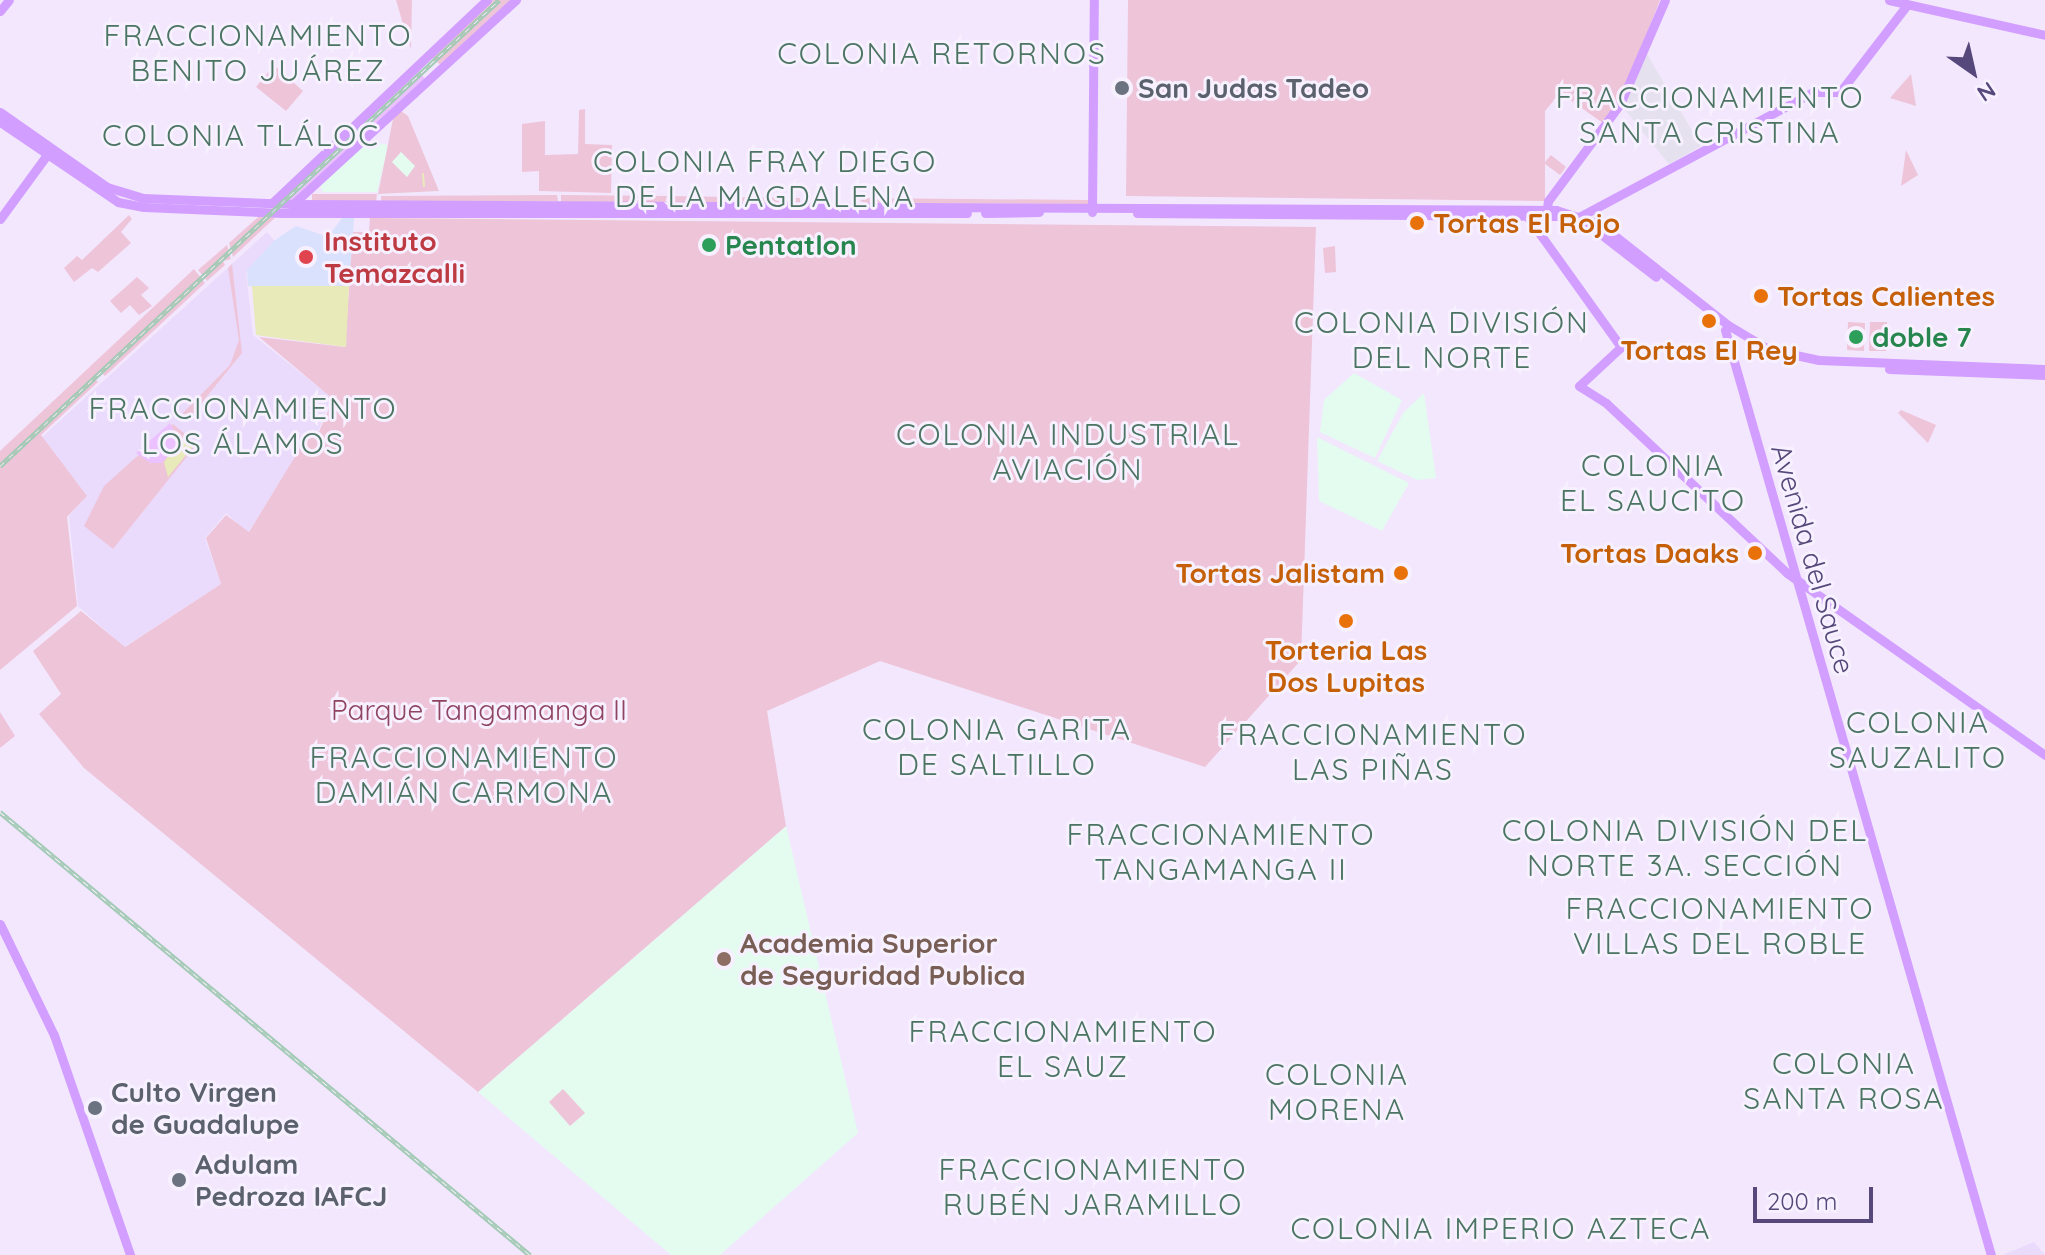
<!DOCTYPE html>
<meta charset="utf-8">
<style>
body{margin:0}
#map{position:relative;width:2045px;height:1255px;overflow:hidden;background:#f3e7fe;font-family:Quicksand,sans-serif}
div>[style]{position:absolute}
.residential>*{inset:0;background:#eadbfc}
.industrial>*{inset:0;background:#e6e1ef}
.education>*{inset:0;background:#e4fbf0}
.medical>*{inset:0;background:#dae1fd}
.green>*{inset:0;background:#eec4d9}
.sand>*{inset:0;background:#ebc1ff}
.water>*{inset:0;background:#e8eab9}
.stream>*{height:2px;margin:-1px;padding:0 1px;transform-origin:1px;border-radius:1px;background:#e8eab9}
.major>*{height:9px;margin:-4.5px;padding:0 4.5px;transform-origin:4.5px;border-radius:4.5px;background:#d29eff}
.rail>*{height:5px;margin-top:-2.5px;transform-origin:0;background:repeating-linear-gradient(90deg,#f7f0ff 0 6px,#a3cab5 0 12px);box-sizing:border-box;border-block:2px solid #a3cab5}
.dots>*{width:22px;height:22px;translate:-50% -50%;box-sizing:border-box;border:4px solid #f7f0ff;border-radius:50%}
span{translate:-50% -50%;white-space:nowrap;text-align:center;line-height:1.15;-webkit-text-stroke:6px #f7f0ff;paint-order:stroke}
.worship-label{font-size:28px;color:#5b616d;font-weight:700}
.left{translate:0 -50%;text-align:left}
.food-label{font-size:28px;color:#c56008;font-weight:700}
.right{translate:-100% -50%;text-align:right}
.health-label{font-size:28px;color:#be3a42;font-weight:700}
.leisure-label{font-size:28px;color:#27864d;font-weight:700}
.street-label{font-size:28px;color:#56487b}
.park-label{font-size:28px;color:#8f4461}
.education-label{font-size:28px;color:#785e54;font-weight:700}
.neighbourhood-label{font-size:30px;color:#4b7462;letter-spacing:2px}
.north{position:absolute;left:1933px;top:32px;width:80px;height:80px;-webkit-text-stroke:6px #f7f0ff;paint-order:stroke;rotate:146deg;font-size:22px;font-weight:700;line-height:32px;text-align:center;color:#56487b}
.north::after{content:'';display:block;margin:auto;width:28px;height:36px;background:#56487b;clip-path:polygon(50% 0,100% 100%,50% 72%,0 100%)}
.scale{position:absolute;left:1753px;top:1187px;width:120px;height:36px;box-sizing:border-box;border:4px solid #56487b;border-top:0;padding-left:10px;font-size:24px;line-height:28px;white-space:nowrap;color:#56487b;-webkit-text-stroke:6px #f7f0ff;paint-order:stroke}
</style>
<div id="map">
<div class="residential">
<i style="clip-path:polygon(267px 232px,276px 242px,246px 272px,253px 335px,331px 397px,317px 435px,310px 433px,248px 533px,226px 513px,205px 538px,221px 584px,124px 647px,78px 606px,69px 516px,87px 496px,41px 438px)"></i>
<i style="clip-path:polygon(2034px 1242px,2045px 1255px,2003px 1255px)"></i>
</div>
<div class="industrial">
<i style="clip-path:polygon(1644px 49px,1701px 146px,1669px 164px,1620px 104px)"></i>
</div>
<div class="education">
<i style="clip-path:polygon(401px 111px,439px 191px,378px 194px,384px 160px,377px 192px,323px 192px,320px 185px,368px 141px,388px 145px,393px 119px)"></i>
<i style="clip-path:polygon(1354px 373px,1402px 400px,1375px 458px,1320px 432px,1324px 400px)"></i>
<i style="clip-path:polygon(1424px 393px,1436px 478px,1417px 480px,1377px 461px,1403px 413px)"></i>
<i style="clip-path:polygon(1317px 437px,1409px 483px,1382px 531px,1319px 501px)"></i>
<i style="clip-path:polygon(786px 826px,858px 1133px,720px 1255px,671px 1255px,478px 1092px)"></i>
</div>
<div class="medical">
<i style="clip-path:polygon(342px 218px,354px 218px,350px 286px,248px 286px,247px 270px,275px 240px,296px 226px,328px 237px)"></i>
</div>
<div class="green">
<i style="clip-path:polygon(396px 0,412px 0,411px 49px,405px 31px)"></i>
<i style="clip-path:polygon(488px 0,514px 0,441px 65px,434px 60px,429px 54px)"></i>
<i style="clip-path:polygon(1128px 0,1660px 0,1621px 99px,1603px 123px,1560px 93px,1545px 111px,1545px 162px,1551px 155px,1566px 167px,1560px 175px,1545px 164px,1545px 201px,1126px 196px)"></i>
<i style="clip-path:polygon(274px 65px,303px 91px,286px 111px,256px 87px)"></i>
<i style="clip-path:polygon(1911px 74px,1916px 106px,1890px 98px)"></i>
<i style="clip-path:polygon(585px 109px,585px 144px,612px 145px,611px 193px,539px 191px,539px 171px,522px 172px,522px 124px,545px 121px,545px 155px,578px 154px,579px 110px)"></i>
<i style="clip-path:polygon(evenodd,401px 111px,408px 116px,439px 191px,378px 194px,393px 119px,401px 111px,401px 152px,415px 166px,407px 177px,392px 162px,401px 152px)"></i>
<i style="clip-path:polygon(1906px 150px,1918px 175px,1901px 186px)"></i>
<i style="clip-path:polygon(312px 194px,377px 194px,376px 202px,312px 201px)"></i>
<i style="clip-path:polygon(557px 195px,558px 201px,381px 204px,381px 196px)"></i>
<i style="clip-path:polygon(561px 195px,667px 196px,665px 203px,561px 202px)"></i>
<i style="clip-path:polygon(668px 196px,800px 198px,800px 203px,668px 203px)"></i>
<i style="clip-path:polygon(857px 198px,1090px 200px,1090px 204px,864px 203px)"></i>
<i style="clip-path:polygon(264px 212px,279px 214px,233px 257px,229px 243px)"></i>
<i style="clip-path:polygon(129px 215px,132px 219px,121px 232px,131px 243px,98px 272px,92px 268px,74px 282px,64px 268px,77px 256px,82px 260px)"></i>
<i style="clip-path:polygon(370px 218px,1316px 227px,1301px 660px,1205px 767px,880px 661px,767px 711px,786px 826px,478px 1092px,84px 768px,39px 714px,61px 694px,33px 651px,81px 611px,125px 647px,221px 584px,206px 538px,226px 515px,249px 532px,310px 432px,318px 434px,333px 399px,259px 337px,345px 347px,353px 232px,369px 232px)"></i>
<i style="clip-path:polygon(227px 245px,231px 259px,223px 261px,225px 265px,207px 281px,198px 270px)"></i>
<i style="clip-path:polygon(1335px 246px,1336px 272px,1325px 273px,1323px 248px)"></i>
<i style="clip-path:polygon(232px 264px,242px 353px,187px 421px,178px 418px,230px 365px,239px 340px,228px 268px)"></i>
<i style="clip-path:polygon(194px 269px,205px 283px,105px 376px,101px 372px,95px 379px,98px 382px,41px 435px,87px 496px,67px 517px,77px 606px,0 670px,0 451px)"></i>
<i style="clip-path:polygon(137px 277px,149px 288px,141px 295px,152px 306px,139px 315px,130px 305px,121px 313px,110px 301px)"></i>
<i style="clip-path:polygon(1848px 322px,1865px 323px,1864px 351px,1847px 350px)"></i>
<i style="clip-path:polygon(1870px 322px,1887px 322px,1886px 351px,1869px 351px)"></i>
<i style="clip-path:polygon(1901px 410px,1936px 425px,1928px 443px,1898px 413px)"></i>
<i style="clip-path:polygon(173px 424px,197px 444px,113px 549px,84px 526px,104px 486px)"></i>
<i style="clip-path:polygon(0 712px,15px 736px,0 748px)"></i>
<i style="clip-path:polygon(563px 1089px,585px 1113px,570px 1126px,549px 1102px)"></i>
</div>
<div class="sand">
<i style="clip-path:polygon(415px 66px,425px 79px,294px 202px,276px 200px)"></i>
<i style="clip-path:polygon(170px 423px,179px 442px,162px 463px,150px 463px,136px 453px)"></i>
</div>
<div class="water">
<i style="clip-path:polygon(252px 286px,349px 286px,346px 347px,256px 335px)"></i>
<i style="clip-path:polygon(189px 439px,195px 444px,168px 477px,164px 462px,179px 442px)"></i>
</div>
<div class="stream">
<i style="left:423px;top:174px;width:12px;rotate:85deg"></i>
</div>
<div class="major">
<i style="left:1889px;top:0;width:160px;rotate:12.6deg"></i>
<i style="left:0;top:11px;width:14px;rotate:-51deg"></i>
<i style="left:0;top:112px;width:131px;rotate:35deg"></i>
<i style="left:107px;top:187px;width:38px;rotate:17deg"></i>
<i style="left:143px;top:198px;width:151px;rotate:2.3deg"></i>
<i style="left:294px;top:204px;width:1262px;rotate:0.27deg"></i>
<i style="left:1556px;top:210px;width:46px;rotate:17.7deg"></i>
<i style="left:1600px;top:224px;width:163px;rotate:38.3deg"></i>
<i style="left:1728px;top:325px;width:47px;rotate:31deg"></i>
<i style="left:1768px;top:349px;width:52px;rotate:12.2deg"></i>
<i style="left:1819px;top:360px;width:226px;rotate:2.3deg"></i>
<i style="left:0;top:122px;width:143px;rotate:34.1deg"></i>
<i style="left:118px;top:202px;width:26px;rotate:11deg"></i>
<i style="left:144px;top:207px;width:139px;rotate:2.5deg"></i>
<i style="left:283px;top:213px;width:684px"></i>
<i style="left:272px;top:203px;width:296px;rotate:-43.4deg"></i>
<i style="left:292px;top:205px;width:304px;rotate:-42.5deg"></i>
<i style="left:1092px;top:212px;width:212px;rotate:-89.5deg"></i>
<i style="left:985px;top:213px;width:54px;rotate:-1.1deg"></i>
<i style="left:1137px;top:213px;width:420px;rotate:0.4deg"></i>
<i style="left:1557px;top:216px;width:39px;rotate:19deg"></i>
<i style="left:1594px;top:229px;width:78px;rotate:37.7deg"></i>
<i style="left:1525px;top:213px;width:165px;rotate:54.4deg"></i>
<i style="left:1621px;top:347px;width:57px;rotate:137.1deg"></i>
<i style="left:1579px;top:386px;width:32px;rotate:32deg"></i>
<i style="left:1606px;top:403px;width:248px;rotate:43.2deg"></i>
<i style="left:1787px;top:573px;width:316px;rotate:35.2deg"></i>
<i style="left:1546px;top:215px;width:14px;rotate:-82deg"></i>
<i style="left:1548px;top:201px;width:121px;rotate:-53.4deg"></i>
<i style="left:1620px;top:104px;width:113px;rotate:-66.6deg"></i>
<i style="left:1579px;top:217px;width:265px;rotate:-28.1deg"></i>
<i style="left:1813px;top:92px;width:27px"></i>
<i style="left:1840px;top:92px;width:110px;rotate:-52.4deg"></i>
<i style="left:0;top:219px;width:83px;rotate:-53.8deg"></i>
<i style="left:1725px;top:330px;width:962px;rotate:73.96deg"></i>
<i style="left:1889px;top:369px;width:156px;rotate:2.2deg"></i>
<i style="left:0;top:924px;width:123px;rotate:64.1deg"></i>
<i style="left:54px;top:1035px;width:233px;rotate:70.9deg"></i>
</div>
<div class="rail">
<i style="left:0;top:466px;width:683px;rotate:-43.04deg"></i>
<i style="left:0;top:812px;width:691px;rotate:39.89deg"></i>
</div>
<div class="dots">
<i style="left:1122px;top:88px;background:#6b7280"></i>
<i style="left:1417px;top:223px;background:#e8710a"></i>
<i style="left:709px;top:245px;background:#2e9e5b"></i>
<i style="left:306px;top:257px;background:#e0444e"></i>
<i style="left:1761px;top:296px;background:#e8710a"></i>
<i style="left:1709px;top:321px;background:#e8710a"></i>
<i style="left:1856px;top:337px;background:#2e9e5b"></i>
<i style="left:1755px;top:553px;background:#e8710a"></i>
<i style="left:1401px;top:573px;background:#e8710a"></i>
<i style="left:1346px;top:621px;background:#e8710a"></i>
<i style="left:724px;top:959px;background:#8d6e63"></i>
<i style="left:95px;top:1108px;background:#6b7280"></i>
<i style="left:179px;top:1180px;background:#6b7280"></i>
</div>
<div class="worship-label">
<span class="left" style="left:1138px;top:88px">San Judas Tadeo</span>
<span class="left" style="left:111px;top:1108px">Culto Virgen<br>de Guadalupe</span>
<span class="left" style="left:195px;top:1180px">Adulam<br>Pedroza IAFCJ</span>
</div>
<div class="food-label">
<span class="left" style="left:1433px;top:223px">Tortas El Rojo</span>
<span class="left" style="left:1777px;top:296px">Tortas Calientes</span>
<span style="left:1709px;top:350px">Tortas El Rey</span>
<span class="right" style="left:1739px;top:553px">Tortas Daaks</span>
<span class="right" style="left:1385px;top:573px">Tortas Jalistam</span>
<span style="left:1346px;top:666px">Torteria Las<br>Dos Lupitas</span>
</div>
<div class="health-label">
<span class="left" style="left:324px;top:257px">Instituto<br>Temazcalli</span>
</div>
<div class="leisure-label">
<span class="left" style="left:725px;top:245px">Pentatlon</span>
<span class="left" style="left:1872px;top:337px">doble 7</span>
</div>
<div class="street-label">
<span style="left:1813px;top:559px;rotate:74deg">Avenida del Sauce</span>
</div>
<div class="park-label">
<span style="left:479px;top:710px">Parque Tangamanga II</span>
</div>
<div class="education-label">
<span class="left" style="left:740px;top:959px">Academia Superior<br>de Seguridad Publica</span>
</div>
<div class="neighbourhood-label">
<span style="left:258px;top:52px">FRACCIONAMIENTO<br>BENITO JUÁREZ</span>
<span style="left:942px;top:53px">COLONIA RETORNOS</span>
<span style="left:1710px;top:114px">FRACCIONAMIENTO<br>SANTA CRISTINA</span>
<span style="left:241px;top:135px">COLONIA TLÁLOC</span>
<span style="left:765px;top:178px">COLONIA FRAY DIEGO<br>DE LA MAGDALENA</span>
<span style="left:1442px;top:339px">COLONIA DIVISIÓN<br>DEL NORTE</span>
<span style="left:243px;top:425px">FRACCIONAMIENTO<br>LOS ÁLAMOS</span>
<span style="left:1068px;top:451px">COLONIA INDUSTRIAL<br>AVIACIÓN</span>
<span style="left:1653px;top:482px">COLONIA<br>EL SAUCITO</span>
<span style="left:1918px;top:739px">COLONIA<br>SAUZALITO</span>
<span style="left:997px;top:746px">COLONIA GARITA<br>DE SALTILLO</span>
<span style="left:1373px;top:751px">FRACCIONAMIENTO<br>LAS PIÑAS</span>
<span style="left:464px;top:774px">FRACCIONAMIENTO<br>DAMIÁN CARMONA</span>
<span style="left:1685px;top:847px">COLONIA DIVISIÓN DEL<br>NORTE 3A. SECCIÓN</span>
<span style="left:1221px;top:851px">FRACCIONAMIENTO<br>TANGAMANGA II</span>
<span style="left:1720px;top:925px">FRACCIONAMIENTO<br>VILLAS DEL ROBLE</span>
<span style="left:1063px;top:1048px">FRACCIONAMIENTO<br>EL SAUZ</span>
<span style="left:1844px;top:1080px">COLONIA<br>SANTA ROSA</span>
<span style="left:1337px;top:1091px">COLONIA<br>MORENA</span>
<span style="left:1093px;top:1186px">FRACCIONAMIENTO<br>RUBÉN JARAMILLO</span>
<span style="left:1501px;top:1228px">COLONIA IMPERIO AZTECA</span>
</div>
<div class="north">N</div>
<div class="scale">200 m</div>
</div>
